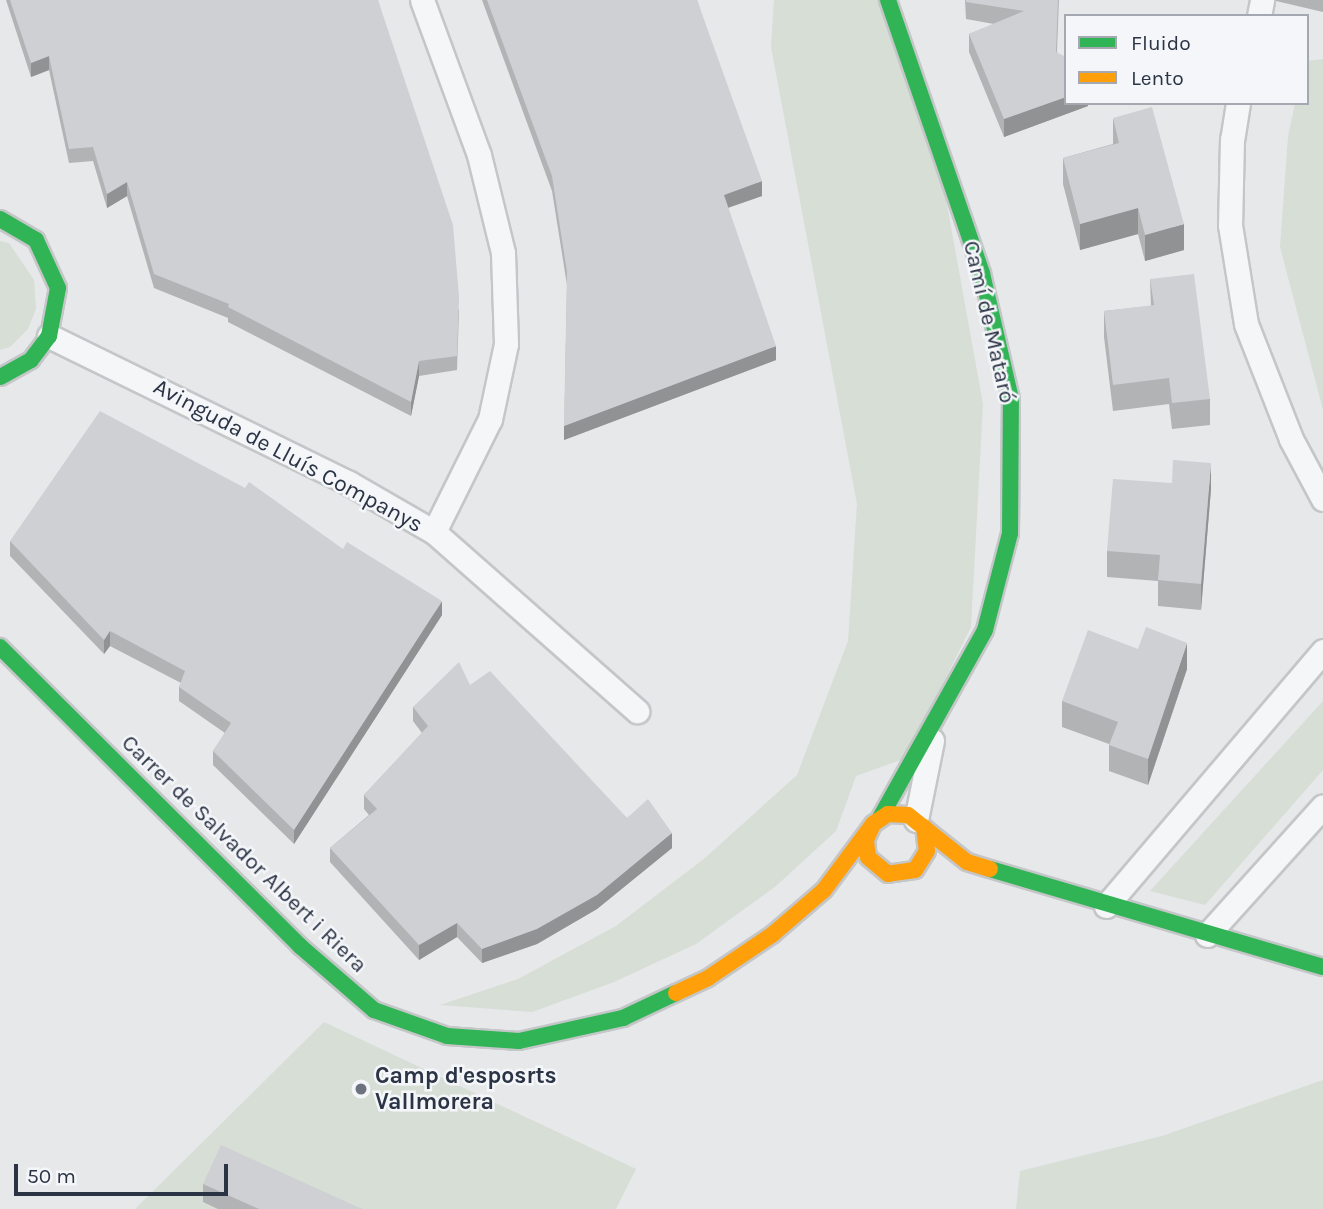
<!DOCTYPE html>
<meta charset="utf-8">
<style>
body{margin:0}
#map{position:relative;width:1323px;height:1209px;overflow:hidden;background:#e6e8ea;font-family:Karla,sans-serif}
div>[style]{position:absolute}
.green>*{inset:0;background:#d6ded6}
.roads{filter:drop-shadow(2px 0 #c4c6c8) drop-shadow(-2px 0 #c4c6c8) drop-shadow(0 2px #c4c6c8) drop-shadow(0 -2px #c4c6c8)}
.street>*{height:23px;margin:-11.5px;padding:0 11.5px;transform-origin:11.5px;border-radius:11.5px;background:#f5f6f7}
.fast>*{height:16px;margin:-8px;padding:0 8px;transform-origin:8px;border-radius:8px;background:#30b455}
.slow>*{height:16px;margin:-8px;padding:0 8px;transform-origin:8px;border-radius:8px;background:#ff9f0a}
.wall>*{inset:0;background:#b1b3b5}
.shaded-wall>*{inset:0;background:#909294}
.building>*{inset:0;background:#ced0d3}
.dots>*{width:19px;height:19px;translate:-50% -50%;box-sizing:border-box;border:4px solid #f4f6f9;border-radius:50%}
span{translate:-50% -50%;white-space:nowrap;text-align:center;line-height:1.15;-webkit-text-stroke:5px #f4f6f9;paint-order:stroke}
.street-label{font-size:23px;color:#2b3445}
.poi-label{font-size:23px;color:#2b3445;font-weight:700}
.left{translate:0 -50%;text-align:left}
.legend{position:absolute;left:1064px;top:14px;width:245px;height:91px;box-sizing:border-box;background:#f4f6f9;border:2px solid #a4a8b1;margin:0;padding:9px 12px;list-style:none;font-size:21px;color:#2b3445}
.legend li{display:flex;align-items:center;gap:14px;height:35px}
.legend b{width:35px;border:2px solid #a4a8b1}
.scale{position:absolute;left:14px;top:1164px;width:214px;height:32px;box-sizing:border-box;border:4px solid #2b3445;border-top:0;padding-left:9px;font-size:21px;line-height:24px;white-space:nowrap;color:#2b3445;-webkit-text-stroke:5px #f4f6f9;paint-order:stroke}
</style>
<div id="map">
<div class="green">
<i style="clip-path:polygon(774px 0,879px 0,946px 199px,983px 404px,971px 627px,906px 758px,856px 776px,836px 831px,776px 886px,696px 944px,614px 982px,532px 1012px,440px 1005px,518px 979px,616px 926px,705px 858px,797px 775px,848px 641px,857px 504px,771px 47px)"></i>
<i style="clip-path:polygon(1323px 59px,1323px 410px,1280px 247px,1288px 137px,1295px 103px,1307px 103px,1307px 61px)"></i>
<i style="clip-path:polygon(0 241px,9px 243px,34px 280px,36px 309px,28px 329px,10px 347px,0 350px)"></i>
<i style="clip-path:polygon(1323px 701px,1323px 770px,1205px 905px,1150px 891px)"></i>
<i style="clip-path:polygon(324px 1022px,636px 1169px,616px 1209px,135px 1209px)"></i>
<i style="clip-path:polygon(1323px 1080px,1323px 1209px,1016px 1209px,1020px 1171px,1162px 1136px)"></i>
</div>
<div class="roads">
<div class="street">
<i style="left:422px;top:0;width:165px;rotate:69.8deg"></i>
<i style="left:479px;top:155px;width:101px;rotate:76.2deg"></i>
<i style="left:503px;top:253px;width:91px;rotate:88.1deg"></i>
<i style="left:506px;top:344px;width:77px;rotate:102deg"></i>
<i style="left:490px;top:419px;width:126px;rotate:116.4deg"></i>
<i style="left:1259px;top:16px;width:16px;rotate:-79deg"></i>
<i style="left:1238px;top:103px;width:36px;rotate:99deg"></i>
<i style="left:1232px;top:139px;width:86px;rotate:91.3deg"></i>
<i style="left:1230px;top:225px;width:100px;rotate:80.8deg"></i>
<i style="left:1246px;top:324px;width:123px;rotate:68.6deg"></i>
<i style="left:1291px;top:439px;width:68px;rotate:61.9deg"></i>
<i style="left:49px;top:336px;width:334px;rotate:26.1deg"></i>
<i style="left:349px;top:483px;width:98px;rotate:30deg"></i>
<i style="left:434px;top:532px;width:271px;rotate:41.4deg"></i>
<i style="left:916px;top:820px;width:81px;rotate:-78.6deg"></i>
<i style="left:1106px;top:906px;width:335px;rotate:-49.6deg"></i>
<i style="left:1207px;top:935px;width:173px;rotate:-48deg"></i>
</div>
<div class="fast">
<i style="left:0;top:219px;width:42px;rotate:30.3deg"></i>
<i style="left:36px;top:240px;width:53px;rotate:65.4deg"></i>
<i style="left:58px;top:288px;width:49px;rotate:100.6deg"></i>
<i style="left:49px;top:336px;width:30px;rotate:127deg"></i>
<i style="left:31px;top:360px;width:35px;rotate:151deg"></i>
<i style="left:0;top:647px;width:424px;rotate:44.9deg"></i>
<i style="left:300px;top:946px;width:98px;rotate:40.9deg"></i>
<i style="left:374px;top:1010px;width:77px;rotate:19.6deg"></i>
<i style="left:447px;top:1036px;width:72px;rotate:4deg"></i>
<i style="left:519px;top:1041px;width:107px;rotate:-12.5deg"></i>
<i style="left:623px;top:1018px;width:59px;rotate:-25.3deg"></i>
<i style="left:880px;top:818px;width:215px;rotate:-60.8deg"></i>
<i style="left:985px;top:630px;width:100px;rotate:-75.5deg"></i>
<i style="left:1010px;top:533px;width:134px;rotate:-89.6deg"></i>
<i style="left:1011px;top:399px;width:129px;rotate:-103deg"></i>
<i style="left:982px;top:273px;width:289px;rotate:-109deg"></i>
<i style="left:990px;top:869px;width:347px;rotate:16.4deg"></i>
</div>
<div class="slow">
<i style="left:924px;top:827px;width:24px;rotate:83deg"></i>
<i style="left:927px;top:851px;width:22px;rotate:122deg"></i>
<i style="left:915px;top:870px;width:27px;rotate:172deg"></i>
<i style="left:888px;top:874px;width:26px;rotate:-140deg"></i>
<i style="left:868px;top:857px;width:17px;rotate:-97deg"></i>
<i style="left:866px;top:840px;width:17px;rotate:-66deg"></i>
<i style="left:873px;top:824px;width:18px;rotate:-34deg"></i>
<i style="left:888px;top:814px;width:20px;rotate:3deg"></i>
<i style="left:908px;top:815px;width:75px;rotate:38.5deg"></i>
<i style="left:967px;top:862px;width:24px;rotate:17deg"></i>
<i style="left:676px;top:993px;width:35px;rotate:-25deg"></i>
<i style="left:708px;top:978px;width:78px;rotate:-34.1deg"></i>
<i style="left:773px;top:934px;width:67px;rotate:-40.8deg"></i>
<i style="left:824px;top:890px;width:82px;rotate:-53.4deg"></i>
</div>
</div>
<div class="wall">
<i style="clip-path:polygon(6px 0,378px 0,459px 311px,457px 370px,419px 376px,411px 416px,228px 322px,228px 318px,154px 288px,127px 196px,107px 208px,93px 161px,69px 163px,49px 70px,31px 77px)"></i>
<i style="clip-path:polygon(482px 0,697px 0,762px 196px,728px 208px,776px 360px,564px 440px,567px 285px,552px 191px)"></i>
<i style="clip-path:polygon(965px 0,1059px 0,1057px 52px,1088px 103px,1088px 106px,1004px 137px,969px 52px,969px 34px,994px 24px,966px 19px)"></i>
<i style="clip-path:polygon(1275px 0,1323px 0,1323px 12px,1276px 1px)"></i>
<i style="clip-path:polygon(1113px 118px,1184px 250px,1145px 261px,1138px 234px,1080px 250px,1063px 184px,1063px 158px,1113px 144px)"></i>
<i style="clip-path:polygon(1150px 279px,1210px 399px,1210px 425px,1172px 429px,1169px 404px,1113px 411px,1104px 337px,1104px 311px,1151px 306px)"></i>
<i style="clip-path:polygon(1211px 489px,1201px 610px,1158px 606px,1158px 581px,1107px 577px,1107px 551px)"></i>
<i style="clip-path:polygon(10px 541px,343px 549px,442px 615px,294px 844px,213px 765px,213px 751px,225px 733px,179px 701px,179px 687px,181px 683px,110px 646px,104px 654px,10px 556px)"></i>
<i style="clip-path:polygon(1187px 669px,1148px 785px,1109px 771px,1109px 744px,1062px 727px,1062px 701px)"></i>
<i style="clip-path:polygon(470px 685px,627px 818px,672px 848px,597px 909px,537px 944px,482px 963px,457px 937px,419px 960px,330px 862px,330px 848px,369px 815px,364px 809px,364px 795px,422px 733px,413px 721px,413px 707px)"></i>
<i style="clip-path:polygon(203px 1184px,362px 1209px,218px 1209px,203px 1202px)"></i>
</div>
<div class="shaded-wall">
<i style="clip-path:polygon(49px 56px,49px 70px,31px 77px,31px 63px)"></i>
<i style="clip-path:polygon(1066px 97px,1066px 103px,1088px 103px,1088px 106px,1004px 137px,1004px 119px)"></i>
<i style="clip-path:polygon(762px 181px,762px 196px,724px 209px,724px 195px)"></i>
<i style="clip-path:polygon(127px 182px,127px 196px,107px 208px,107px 194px)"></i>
<i style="clip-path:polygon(1138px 208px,1138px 234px,1080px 250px,1080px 224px)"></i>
<i style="clip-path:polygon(1184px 224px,1184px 250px,1145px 261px,1145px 235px)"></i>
<i style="clip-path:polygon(776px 346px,776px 360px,564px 440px,564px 426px)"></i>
<i style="clip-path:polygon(419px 361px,419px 376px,411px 416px,411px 402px)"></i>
<i style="clip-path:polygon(1211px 463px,1211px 489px,1201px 610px,1201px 584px)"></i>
<i style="clip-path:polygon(442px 601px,442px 615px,294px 844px,294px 830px)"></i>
<i style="clip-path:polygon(110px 631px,110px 646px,104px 654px,104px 640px)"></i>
<i style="clip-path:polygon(1187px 643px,1187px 669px,1148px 785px,1148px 759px)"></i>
<i style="clip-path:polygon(672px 833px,672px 848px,597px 909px,537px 944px,482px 963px,482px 949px)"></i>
<i style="clip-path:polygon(457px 923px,457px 937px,419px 960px,419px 945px)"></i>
</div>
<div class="building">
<i style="clip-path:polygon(10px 0,378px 0,453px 225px,459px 297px,457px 356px,419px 361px,411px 402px,228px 307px,229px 304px,154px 274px,127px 182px,107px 194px,93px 147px,69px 149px,49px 56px,31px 63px)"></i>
<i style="clip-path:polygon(487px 0,697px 0,762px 181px,724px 195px,776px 346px,564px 426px,567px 272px,552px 176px)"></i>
<i style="clip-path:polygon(966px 0,1058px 0,1056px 52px,1066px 57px,1066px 97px,1004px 119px,969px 34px,1024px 11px,966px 2px)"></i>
<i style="clip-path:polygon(1152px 107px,1184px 224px,1145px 235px,1138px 208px,1080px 224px,1063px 158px,1119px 143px,1113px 118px)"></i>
<i style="clip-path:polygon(1194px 274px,1210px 399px,1172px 403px,1169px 378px,1113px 385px,1104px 311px,1154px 305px,1150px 279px)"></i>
<i style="clip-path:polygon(100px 411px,245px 488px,249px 482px,343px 549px,347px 542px,442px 601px,294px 830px,213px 751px,231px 723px,179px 687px,185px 671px,110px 631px,104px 640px,10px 541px)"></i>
<i style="clip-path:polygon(1173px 460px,1211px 463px,1201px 584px,1158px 580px,1160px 555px,1107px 551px,1113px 479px,1172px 483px)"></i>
<i style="clip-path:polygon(1146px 627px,1187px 643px,1148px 759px,1109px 745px,1118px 722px,1062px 701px,1088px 630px,1138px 649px)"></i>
<i style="clip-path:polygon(459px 662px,470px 685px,490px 671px,627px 818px,648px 799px,672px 833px,597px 895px,537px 929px,482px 949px,457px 923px,419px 945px,330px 848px,377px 809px,364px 795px,428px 726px,413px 707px)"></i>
<i style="clip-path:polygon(221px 1145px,362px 1209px,259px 1209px,203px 1184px)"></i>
</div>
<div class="dots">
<i style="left:361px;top:1089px;background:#6c737f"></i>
</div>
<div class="street-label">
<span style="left:989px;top:322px;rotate:77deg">Camí de Mataró</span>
<span style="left:288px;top:456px;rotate:28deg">Avinguda de Lluís Companys</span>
<span style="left:244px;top:854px;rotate:44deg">Carrer de Salvador Albert i Riera</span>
</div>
<div class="poi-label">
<span class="left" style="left:375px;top:1089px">Camp d'esposrts<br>Vallmorera</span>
</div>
<ul class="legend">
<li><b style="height:9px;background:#30b455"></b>Fluido</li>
<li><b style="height:9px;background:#ff9f0a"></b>Lento</li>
</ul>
<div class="scale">50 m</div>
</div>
